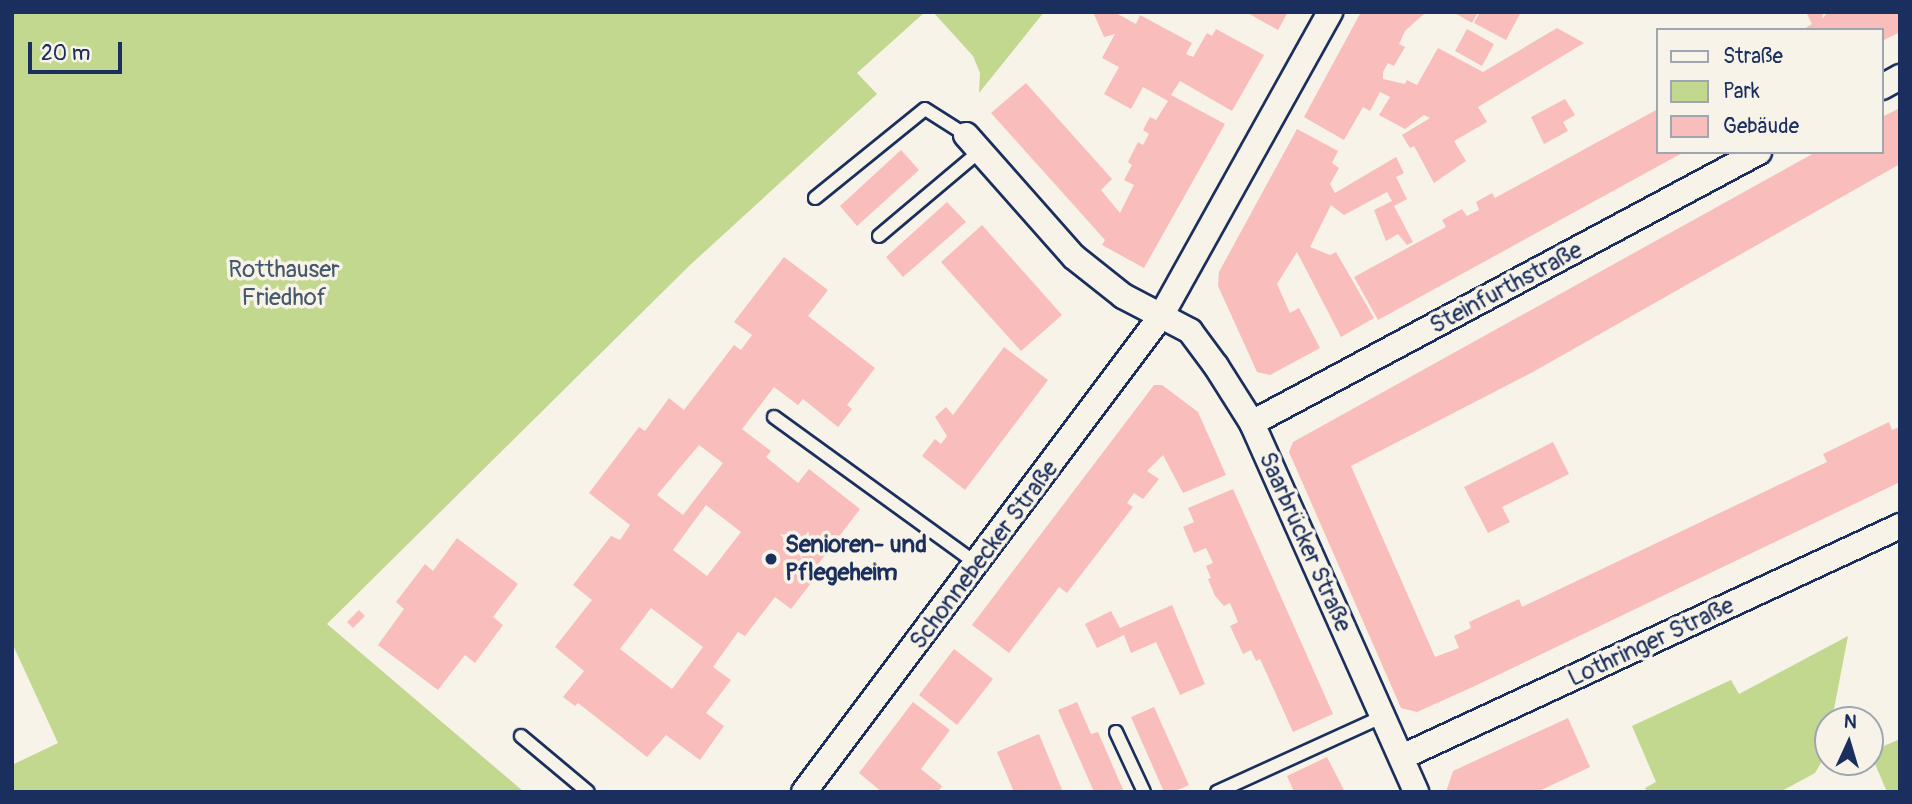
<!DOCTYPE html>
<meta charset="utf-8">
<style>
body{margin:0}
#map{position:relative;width:1912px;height:804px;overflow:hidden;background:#f7f3e8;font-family:Pangolin,sans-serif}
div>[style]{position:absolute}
.green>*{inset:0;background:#c2d88e}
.building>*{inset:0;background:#f9bdbb}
.roads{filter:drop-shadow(2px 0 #1b2f5e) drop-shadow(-2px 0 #1b2f5e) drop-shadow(0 2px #1b2f5e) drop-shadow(0 -2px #1b2f5e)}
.service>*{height:12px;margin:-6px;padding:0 6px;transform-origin:6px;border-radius:6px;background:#f7f3e8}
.minor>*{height:24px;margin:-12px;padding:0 12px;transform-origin:12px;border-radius:12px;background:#f7f3e8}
.dots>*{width:19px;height:19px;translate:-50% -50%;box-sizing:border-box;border:4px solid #f7f3e8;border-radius:50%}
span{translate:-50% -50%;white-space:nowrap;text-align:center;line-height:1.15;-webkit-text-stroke:7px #f7f3e8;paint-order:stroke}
.park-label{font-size:24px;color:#45596a}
.street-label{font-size:24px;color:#1b2f5e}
.poi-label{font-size:24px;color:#1b2f5e;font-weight:700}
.left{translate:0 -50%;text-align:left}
.frame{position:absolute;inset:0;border:14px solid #1b2f5e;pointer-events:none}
.legend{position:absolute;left:1656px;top:28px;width:228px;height:126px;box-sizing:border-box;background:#f7f3e8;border:2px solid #9fa5b1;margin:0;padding:9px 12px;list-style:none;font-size:21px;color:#1b2f5e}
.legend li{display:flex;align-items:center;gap:14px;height:35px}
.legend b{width:35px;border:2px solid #9fa5b1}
.north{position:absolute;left:1814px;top:706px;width:70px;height:70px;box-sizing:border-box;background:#f7f3e8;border:2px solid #9fa5b1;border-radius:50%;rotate:4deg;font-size:19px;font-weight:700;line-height:28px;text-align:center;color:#1b2f5e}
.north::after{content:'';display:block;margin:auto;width:24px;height:32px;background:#1b2f5e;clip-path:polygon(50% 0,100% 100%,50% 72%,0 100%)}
.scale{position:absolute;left:28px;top:42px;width:94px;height:32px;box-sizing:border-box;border:4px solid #1b2f5e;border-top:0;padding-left:9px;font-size:21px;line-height:24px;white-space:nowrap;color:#1b2f5e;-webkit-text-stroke:5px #f7f3e8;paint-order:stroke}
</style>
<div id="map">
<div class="green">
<i style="clip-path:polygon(12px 12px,925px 12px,857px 73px,877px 94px,689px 266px,327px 624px,524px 792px,12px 792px,12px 765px,58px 743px,12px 643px)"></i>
<i style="clip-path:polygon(933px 12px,1044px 12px,979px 93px,980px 73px,973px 56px)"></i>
<i style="clip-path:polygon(1848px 636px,1825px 756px,1815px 773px,1780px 792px,1647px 792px,1645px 788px,1656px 782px,1632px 726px,1731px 680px,1739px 694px)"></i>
<i style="clip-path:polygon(1900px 739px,1900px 792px,1887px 792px,1870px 752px)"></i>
</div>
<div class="building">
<i style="clip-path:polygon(1093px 12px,1114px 12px,1136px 24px,1140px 15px,1192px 43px,1186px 54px,1193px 57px,1207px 33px,1212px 36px,1216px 29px,1264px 55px,1232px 111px,1180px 81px,1171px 95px,1225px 124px,1144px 268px,1102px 245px,1105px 240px,991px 113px,1026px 83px,1112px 179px,1101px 190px,1120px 213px,1134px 185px,1124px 180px,1132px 165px,1128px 162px,1138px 142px,1143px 145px,1149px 134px,1143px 130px,1150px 117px,1156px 120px,1168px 101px,1143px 87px,1131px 109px,1104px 94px,1119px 67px,1102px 58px,1115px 34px,1104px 37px)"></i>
<i style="clip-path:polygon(1246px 12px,1288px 12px,1278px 30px)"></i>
<i style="clip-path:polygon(1361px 12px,1426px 12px,1405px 31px,1399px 44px,1405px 47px,1394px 66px,1388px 63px,1383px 72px,1383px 79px,1405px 84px,1407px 80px,1417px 85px,1438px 48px,1483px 72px,1557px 28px,1584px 43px,1478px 107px,1487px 122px,1454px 141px,1466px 161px,1434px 183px,1414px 146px,1410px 148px,1402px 135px,1430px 118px,1424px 115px,1405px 129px,1379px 115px,1390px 97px,1380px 92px,1370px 111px,1363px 107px,1344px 140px,1304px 117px)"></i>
<i style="clip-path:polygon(1453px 12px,1478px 12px,1472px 23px)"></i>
<i style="clip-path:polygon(1480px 12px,1521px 12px,1506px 40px,1474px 23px)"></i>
<i style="clip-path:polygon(1806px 12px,1823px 12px,1822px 19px,1828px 12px,1900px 12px,1900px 32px,1882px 41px,1882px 30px,1802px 30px,1812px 24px)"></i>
<i style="clip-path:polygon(1467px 29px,1494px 44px,1482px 66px,1455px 51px)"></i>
<i style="clip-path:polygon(1565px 99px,1575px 115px,1563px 122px,1568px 131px,1544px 144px,1531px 117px)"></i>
<i style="clip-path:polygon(1900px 108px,1900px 164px,1531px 373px,1351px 466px,1435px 657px,1459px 648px,1454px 636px,1471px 628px,1469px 622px,1519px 599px,1522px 607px,1827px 462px,1823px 454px,1889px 422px,1892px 430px,1900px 427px,1900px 482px,1477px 685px,1417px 712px,1401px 708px,1289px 452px,1293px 442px,1816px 152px,1882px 152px,1882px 117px)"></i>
<i style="clip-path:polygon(1658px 109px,1658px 152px,1684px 152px,1378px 320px,1354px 277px,1446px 227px,1442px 220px,1462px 209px,1467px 216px,1479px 210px,1476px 202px,1492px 193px,1495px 198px)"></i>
<i style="clip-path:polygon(1297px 129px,1338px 151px,1332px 163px,1339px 168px,1330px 184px,1335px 193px,1396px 157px,1404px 173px,1396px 177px,1407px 199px,1394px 206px,1413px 242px,1407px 245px,1398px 234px,1386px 241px,1374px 210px,1392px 201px,1387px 192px,1344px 215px,1331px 205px,1310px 247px,1330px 255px,1336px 252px,1374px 318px,1341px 337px,1297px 252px,1277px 284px,1290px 313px,1299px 308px,1320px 348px,1270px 375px,1257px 372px,1218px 286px,1219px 272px)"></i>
<i style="clip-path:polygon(901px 150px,919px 170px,857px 226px,840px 206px)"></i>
<i style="clip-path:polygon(947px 202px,966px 222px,903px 277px,886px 257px)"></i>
<i style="clip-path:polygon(982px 225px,1062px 315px,1021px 351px,941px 262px)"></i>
<i style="clip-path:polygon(evenodd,784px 257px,828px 290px,808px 316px,875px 368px,847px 405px,852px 409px,838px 427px,803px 399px,798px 405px,774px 387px,742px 429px,771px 451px,766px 457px,798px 483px,809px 469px,860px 509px,806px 580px,811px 583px,791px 609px,775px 597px,745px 636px,738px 632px,713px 667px,731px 680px,706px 713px,724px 726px,700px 760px,666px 735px,647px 757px,578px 703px,575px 706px,563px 697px,584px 671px,555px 647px,592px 600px,573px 585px,611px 536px,620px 540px,630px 525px,589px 493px,639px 427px,645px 431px,669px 398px,684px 410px,734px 345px,741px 350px,752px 335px,734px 322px,784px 257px,699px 445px,723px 463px,683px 515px,657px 495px,699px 445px,784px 257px,706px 505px,741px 532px,707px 576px,673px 550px,706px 505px,784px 257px,651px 608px,703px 647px,672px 689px,620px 649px,651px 608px)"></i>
<i style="clip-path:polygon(1004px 347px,1048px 380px,965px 490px,922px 456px,935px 439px,941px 444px,947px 436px,935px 417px,946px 407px,953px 415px)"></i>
<i style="clip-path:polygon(1154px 385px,1162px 385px,1198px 412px,1226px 475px,1183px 493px,1163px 455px,1147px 471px,1159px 479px,1143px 499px,1134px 493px,1127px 503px,1133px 507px,1067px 593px,1059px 587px,1009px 653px,972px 625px)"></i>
<i style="clip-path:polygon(1553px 442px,1569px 474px,1502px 507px,1510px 522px,1488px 533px,1464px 487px)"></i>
<i style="clip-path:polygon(1233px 489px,1333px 714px,1293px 732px,1260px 659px,1256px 661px,1251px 650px,1243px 654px,1230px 626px,1238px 622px,1230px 603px,1224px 606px,1215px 596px,1208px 579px,1211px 578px,1206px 566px,1213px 563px,1206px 548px,1194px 553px,1183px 527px,1194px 522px,1188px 508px)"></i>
<i style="clip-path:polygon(457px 538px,518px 584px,493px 617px,503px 625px,475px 663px,465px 655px,438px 690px,378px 645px,404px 609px,396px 602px,425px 564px,433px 571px)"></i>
<i style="clip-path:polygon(1172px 605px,1205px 684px,1180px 695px,1156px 642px,1131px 653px,1124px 635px,1097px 648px,1085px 624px,1111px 611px,1120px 628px)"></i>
<i style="clip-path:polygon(359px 610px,365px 616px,353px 628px,347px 622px)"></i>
<i style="clip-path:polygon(954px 649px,993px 679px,957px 725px,919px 695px)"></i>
<i style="clip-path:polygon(913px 702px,950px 730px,921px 769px,942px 786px,938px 792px,882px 792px,859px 773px)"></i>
<i style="clip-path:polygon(1077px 702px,1091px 734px,1098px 732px,1124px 792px,1094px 792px,1058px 710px)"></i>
<i style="clip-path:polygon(1154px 707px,1189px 785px,1173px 792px,1164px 792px,1131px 717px)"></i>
<i style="clip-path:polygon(1568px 718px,1590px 767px,1537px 792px,1446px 792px,1453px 771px)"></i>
<i style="clip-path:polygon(1039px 734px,1063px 792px,1014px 792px,997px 752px)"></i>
<i style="clip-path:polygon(1327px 757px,1345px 792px,1294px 792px,1287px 776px)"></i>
</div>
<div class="roads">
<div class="service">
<i style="left:815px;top:198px;width:141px;rotate:-39deg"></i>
<i style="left:925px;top:109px;width:49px;rotate:32.4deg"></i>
<i style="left:879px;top:236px;width:132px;rotate:-40.1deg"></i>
<i style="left:774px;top:417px;width:251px;rotate:35.9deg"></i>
<i style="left:1116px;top:732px;width:66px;rotate:65deg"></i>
<i style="left:521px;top:736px;width:87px;rotate:39.9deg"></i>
<i style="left:1217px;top:792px;width:183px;rotate:-24.5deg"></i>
</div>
<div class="minor">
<i style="left:1882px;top:87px;width:21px;rotate:-29deg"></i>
<i style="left:966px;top:135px;width:163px;rotate:48.5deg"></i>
<i style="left:1074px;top:257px;width:63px;rotate:38.5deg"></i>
<i style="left:1123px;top:296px;width:76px;rotate:27.6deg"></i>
<i style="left:1190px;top:331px;width:44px;rotate:53.4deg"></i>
<i style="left:1216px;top:366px;width:67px;rotate:57.7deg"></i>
<i style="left:1252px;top:423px;width:404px;rotate:66deg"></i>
<i style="left:1252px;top:423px;width:575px;rotate:-28.13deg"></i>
<i style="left:1402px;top:757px;width:549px;rotate:-24.88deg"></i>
<i style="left:804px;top:792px;width:595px;rotate:-53.13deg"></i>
<i style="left:1161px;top:316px;width:348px;rotate:-60.9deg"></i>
</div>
</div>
<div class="dots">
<i style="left:771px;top:559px;background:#1b2f5e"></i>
</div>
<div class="park-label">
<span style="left:284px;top:284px">Rotthauser<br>Friedhof</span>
</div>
<div class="street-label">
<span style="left:1506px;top:288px;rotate:-28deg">Steinfurthstraße</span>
<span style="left:1305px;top:542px;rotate:66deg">Saarbrücker Straße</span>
<span style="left:984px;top:555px;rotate:-53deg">Schonnebecker Straße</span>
<span style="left:1651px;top:642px;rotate:-25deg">Lothringer Straße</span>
</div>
<div class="poi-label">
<span class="left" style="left:785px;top:559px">Senioren- und<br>Pflegeheim</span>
</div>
<div class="frame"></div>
<ul class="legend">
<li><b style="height:9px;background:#f7f3e8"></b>Straße</li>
<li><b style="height:19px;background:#c2d88e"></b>Park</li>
<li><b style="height:19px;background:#f9bdbb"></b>Gebäude</li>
</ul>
<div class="north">N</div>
<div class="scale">20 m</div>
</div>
